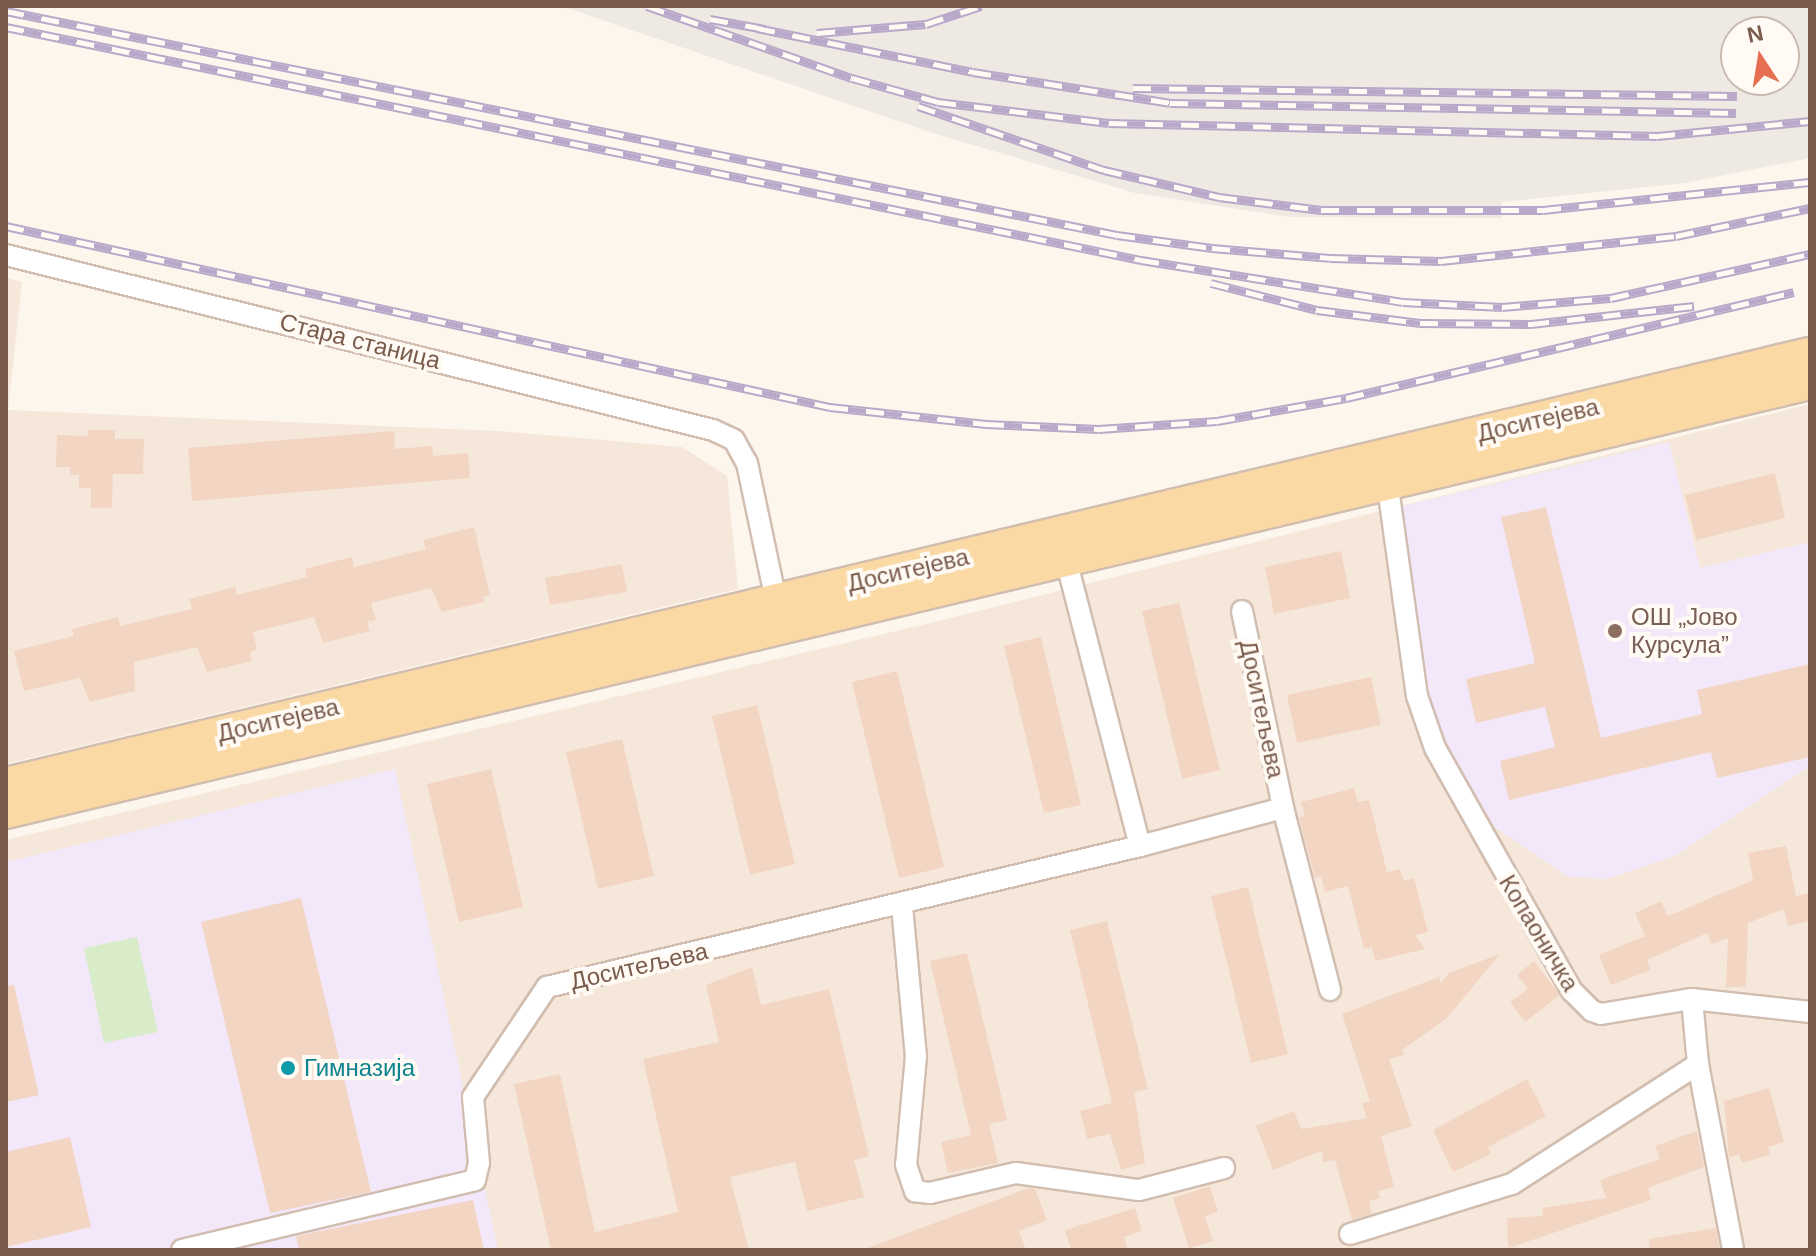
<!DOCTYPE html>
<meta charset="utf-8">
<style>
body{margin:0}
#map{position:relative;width:1816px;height:1256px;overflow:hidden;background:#fdf6ec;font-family:Helvetica,sans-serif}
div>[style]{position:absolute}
.residential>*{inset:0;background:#f5e8da}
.industrial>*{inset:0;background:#efe9e4}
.education>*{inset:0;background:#f3e8fa}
.green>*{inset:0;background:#d8ecc9}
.building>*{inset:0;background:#f3d5c3}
.roads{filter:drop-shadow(2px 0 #d1beb0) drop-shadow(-2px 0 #d1beb0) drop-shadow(0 2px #d1beb0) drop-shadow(0 -2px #d1beb0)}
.minor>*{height:20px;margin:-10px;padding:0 10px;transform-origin:10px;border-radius:10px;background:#fff}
.primary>*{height:34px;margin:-17px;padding:0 17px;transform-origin:17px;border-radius:17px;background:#fbd9a5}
.rail>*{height:9px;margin-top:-4.5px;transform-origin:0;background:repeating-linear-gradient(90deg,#fffaf3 0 18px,#b9a8c9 0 36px);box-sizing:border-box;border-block:2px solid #b9a8c9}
.dots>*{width:22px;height:22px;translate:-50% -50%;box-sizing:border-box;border:4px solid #fffaf3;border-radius:50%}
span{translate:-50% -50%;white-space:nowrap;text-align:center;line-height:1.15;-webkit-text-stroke:8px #fffaf3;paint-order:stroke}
.street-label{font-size:24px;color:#7a5c4d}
.education-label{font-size:24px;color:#785e54}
.left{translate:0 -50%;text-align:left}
.culture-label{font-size:24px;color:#0d838f}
.frame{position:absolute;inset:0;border:8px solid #7a5c4d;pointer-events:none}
.north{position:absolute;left:1720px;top:16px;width:80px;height:80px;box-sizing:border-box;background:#fffaf3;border:2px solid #cabbb1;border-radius:50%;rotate:348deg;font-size:22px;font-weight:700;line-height:32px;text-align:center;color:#7a5c4d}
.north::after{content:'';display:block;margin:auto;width:28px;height:36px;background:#e76f51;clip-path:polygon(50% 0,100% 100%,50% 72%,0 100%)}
</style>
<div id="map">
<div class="residential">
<i style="clip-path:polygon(6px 278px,22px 282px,8px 410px,498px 431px,682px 447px,727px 476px,738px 589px,6px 764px)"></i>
<i style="clip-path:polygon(1810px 404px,1810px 1250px,6px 1250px,6px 840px,926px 624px)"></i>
</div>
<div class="industrial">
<i style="clip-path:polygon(evenodd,561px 6px,1810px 6px,1810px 158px,1685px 183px,1502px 202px,1502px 218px,1289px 217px,1135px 193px,933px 133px,561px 6px,1736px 32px,1784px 32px,1784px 80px,1736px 80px,1736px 32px)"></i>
</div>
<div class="education">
<i style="clip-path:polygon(1669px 442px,1700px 568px,1810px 542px,1810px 766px,1675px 856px,1607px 879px,1568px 877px,1483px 819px,1442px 742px,1427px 693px,1403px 506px)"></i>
<i style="clip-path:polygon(395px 769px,498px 1250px,6px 1250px,6px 862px)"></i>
</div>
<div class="green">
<i style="clip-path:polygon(137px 937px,158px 1032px,104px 1043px,84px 948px)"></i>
</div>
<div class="building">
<i style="clip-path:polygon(88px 430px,115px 430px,115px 439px,144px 439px,143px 474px,113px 474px,112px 508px,91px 508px,91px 488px,79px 488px,79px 475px,70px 475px,70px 467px,56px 467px,57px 435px,88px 436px)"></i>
<i style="clip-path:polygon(394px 431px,395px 449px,432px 446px,433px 456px,468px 453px,470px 478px,192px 501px,188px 448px)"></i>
<i style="clip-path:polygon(1775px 473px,1785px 518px,1696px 540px,1685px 495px)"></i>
<i style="clip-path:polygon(1546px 507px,1601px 738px,1702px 714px,1697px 690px,1810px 664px,1810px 757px,1717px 778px,1711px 752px,1509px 800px,1500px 761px,1555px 747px,1545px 707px,1476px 723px,1466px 679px,1535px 663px,1501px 517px)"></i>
<i style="clip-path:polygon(474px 527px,490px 595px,483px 597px,484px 602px,442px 612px,431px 588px,371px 603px,376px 620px,367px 622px,370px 631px,323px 643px,314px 617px,253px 632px,257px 650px,250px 652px,252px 661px,207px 672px,197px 647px,134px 662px,135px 691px,90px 702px,80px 678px,24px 691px,14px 651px,74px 636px,72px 629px,118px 617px,120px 626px,192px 609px,189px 599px,235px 587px,237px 595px,307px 577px,305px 569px,352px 557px,354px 567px,426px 549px,423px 540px)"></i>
<i style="clip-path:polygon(1341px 551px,1350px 598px,1274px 614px,1265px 567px)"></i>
<i style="clip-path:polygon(622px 564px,627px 592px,550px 605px,545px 578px)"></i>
<i style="clip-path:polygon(1179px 603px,1220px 770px,1182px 779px,1142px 611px)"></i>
<i style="clip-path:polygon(1041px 637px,1081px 805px,1044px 813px,1004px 646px)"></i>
<i style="clip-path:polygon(897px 671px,944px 867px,899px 878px,852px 682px)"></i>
<i style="clip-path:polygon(1371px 677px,1381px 725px,1297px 743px,1287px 695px)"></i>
<i style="clip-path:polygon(757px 705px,795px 864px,750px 875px,712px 716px)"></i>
<i style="clip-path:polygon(622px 739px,654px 876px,598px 889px,566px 752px)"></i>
<i style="clip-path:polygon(491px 769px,523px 907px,459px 922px,427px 784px)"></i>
<i style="clip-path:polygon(1354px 788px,1358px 802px,1369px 800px,1387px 872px,1400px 869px,1404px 881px,1414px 878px,1428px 932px,1415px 935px,1425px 949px,1375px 961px,1372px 947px,1364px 949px,1348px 886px,1325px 892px,1321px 876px,1315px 878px,1299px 817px,1305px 816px,1301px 802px)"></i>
<i style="clip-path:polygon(1786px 846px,1796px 896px,1810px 893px,1810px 921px,1788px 926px,1784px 909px,1748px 923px,1746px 987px,1726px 987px,1728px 938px,1712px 944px,1707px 933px,1647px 960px,1651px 970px,1611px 985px,1599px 955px,1645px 936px,1635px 913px,1661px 901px,1668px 916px,1753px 880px,1748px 853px)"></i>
<i style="clip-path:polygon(1248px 887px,1288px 1054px,1251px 1063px,1211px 896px)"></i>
<i style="clip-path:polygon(301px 898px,371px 1192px,270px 1213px,201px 922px)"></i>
<i style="clip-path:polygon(1107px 921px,1148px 1089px,1134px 1092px,1145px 1163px,1121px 1170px,1110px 1134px,1087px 1139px,1080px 1111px,1112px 1103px,1070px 930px)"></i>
<i style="clip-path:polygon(967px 953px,1007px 1120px,989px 1124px,998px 1163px,948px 1173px,941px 1142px,971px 1135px,930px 961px)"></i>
<i style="clip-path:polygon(1500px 954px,1447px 1018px,1402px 1050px,1404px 1055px,1389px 1059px,1412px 1126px,1381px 1136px,1394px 1187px,1378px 1191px,1380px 1198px,1369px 1201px,1372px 1214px,1352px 1220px,1335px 1160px,1323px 1162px,1322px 1151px,1273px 1170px,1256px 1126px,1294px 1111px,1301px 1129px,1367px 1118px,1362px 1103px,1370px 1101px,1342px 1014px,1439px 977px,1441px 983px,1449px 973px)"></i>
<i style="clip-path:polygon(1534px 961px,1560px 995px,1525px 1022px,1510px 1002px,1528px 989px,1517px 975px)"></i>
<i style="clip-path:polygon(752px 967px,761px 1005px,829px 989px,869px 1156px,854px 1160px,864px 1197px,807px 1211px,795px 1162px,730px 1177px,749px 1250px,551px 1250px,514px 1084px,560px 1074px,595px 1232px,678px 1212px,643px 1059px,719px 1042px,706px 985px)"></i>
<i style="clip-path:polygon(14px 985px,39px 1095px,6px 1102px,6px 986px)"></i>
<i style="clip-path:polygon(1527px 1079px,1546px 1116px,1488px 1147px,1491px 1154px,1453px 1172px,1433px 1130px)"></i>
<i style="clip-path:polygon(1769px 1088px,1784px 1142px,1768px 1147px,1770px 1155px,1742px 1163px,1739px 1154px,1729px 1158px,1724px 1101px)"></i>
<i style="clip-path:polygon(1697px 1131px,1704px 1167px,1648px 1188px,1651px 1200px,1508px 1248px,1507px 1218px,1543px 1216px,1542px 1208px,1606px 1198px,1600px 1180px,1660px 1159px,1655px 1146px)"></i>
<i style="clip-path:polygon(70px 1137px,91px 1227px,6px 1247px,6px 1152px)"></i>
<i style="clip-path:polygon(1210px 1186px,1218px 1212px,1205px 1216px,1213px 1241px,1189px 1248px,1173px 1198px)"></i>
<i style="clip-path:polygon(1029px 1188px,1035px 1189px,1047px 1220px,1019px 1231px,1026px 1250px,862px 1250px)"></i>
<i style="clip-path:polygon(473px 1200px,484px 1250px,299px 1250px,296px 1236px)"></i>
<i style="clip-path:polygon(1135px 1208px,1142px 1231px,1124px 1237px,1128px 1250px,1071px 1250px,1065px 1230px)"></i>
<i style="clip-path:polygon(1716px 1228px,1720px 1250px,1650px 1250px,1649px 1239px)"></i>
</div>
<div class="roads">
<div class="minor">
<i style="left:6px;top:255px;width:728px;rotate:13.9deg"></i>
<i style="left:713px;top:430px;width:23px;rotate:25deg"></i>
<i style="left:734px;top:440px;width:26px;rotate:61deg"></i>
<i style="left:747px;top:463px;width:141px;rotate:78.1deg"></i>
<i style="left:1386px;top:473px;width:225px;rotate:82.1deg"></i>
<i style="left:1417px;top:696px;width:55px;rotate:70.9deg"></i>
<i style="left:1435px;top:748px;width:279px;rotate:60.6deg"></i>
<i style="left:1572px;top:991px;width:28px;rotate:45deg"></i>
<i style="left:1592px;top:1011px;width:9px;rotate:18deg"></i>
<i style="left:1601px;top:1014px;width:92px;rotate:-9.4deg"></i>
<i style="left:1692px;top:999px;width:119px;rotate:6.3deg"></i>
<i style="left:1242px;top:611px;width:201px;rotate:78.2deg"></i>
<i style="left:1283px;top:808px;width:188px;rotate:75.5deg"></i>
<i style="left:1140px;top:846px;width:148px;rotate:-14.9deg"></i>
<i style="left:902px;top:906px;width:151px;rotate:84.7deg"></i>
<i style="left:916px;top:1056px;width:109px;rotate:95.2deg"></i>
<i style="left:906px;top:1165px;width:28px;rotate:71deg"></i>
<i style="left:915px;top:1191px;width:15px;rotate:8deg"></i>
<i style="left:930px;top:1193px;width:88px;rotate:-13.1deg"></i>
<i style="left:1016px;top:1173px;width:124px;rotate:7.9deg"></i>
<i style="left:1139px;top:1190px;width:88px;rotate:-14.5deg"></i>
<i style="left:1698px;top:1064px;width:189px;rotate:79.3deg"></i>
<i style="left:1350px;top:1234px;width:170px;rotate:-17.2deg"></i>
<i style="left:1512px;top:1184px;width:221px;rotate:-32.8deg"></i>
<i style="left:1698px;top:1064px;width:65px;rotate:-95.3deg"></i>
<i style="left:182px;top:1250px;width:301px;rotate:-13.4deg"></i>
<i style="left:475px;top:1180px;width:17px;rotate:-77deg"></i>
<i style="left:479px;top:1163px;width:66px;rotate:-95.2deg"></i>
<i style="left:473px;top:1097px;width:133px;rotate:-56.1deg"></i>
<i style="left:547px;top:987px;width:610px;rotate:-13.38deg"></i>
<i style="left:1140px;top:846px;width:307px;rotate:-104.5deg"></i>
</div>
<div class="primary">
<i style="left:6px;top:785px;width:1855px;rotate:-13.41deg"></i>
<i style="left:6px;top:811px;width:1854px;rotate:-13.38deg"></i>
</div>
</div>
<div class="rail">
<i style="left:647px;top:6px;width:217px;rotate:19.4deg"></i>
<i style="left:852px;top:78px;width:89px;rotate:15.6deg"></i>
<i style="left:938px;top:102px;width:172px;rotate:7deg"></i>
<i style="left:1109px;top:123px;width:548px;rotate:1.36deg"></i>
<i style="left:1657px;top:136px;width:154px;rotate:-5.6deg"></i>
<i style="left:6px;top:11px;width:1133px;rotate:11.4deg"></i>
<i style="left:1117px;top:235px;width:96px;rotate:7.8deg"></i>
<i style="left:1212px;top:248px;width:118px;rotate:4.8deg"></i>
<i style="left:1330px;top:258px;width:111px;rotate:1.5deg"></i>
<i style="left:1441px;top:261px;width:236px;rotate:-6.1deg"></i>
<i style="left:1676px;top:236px;width:137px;rotate:-11.8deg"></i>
<i style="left:710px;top:19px;width:56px;rotate:10.3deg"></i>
<i style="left:6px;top:27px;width:1159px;rotate:11.6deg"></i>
<i style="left:1141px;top:260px;width:265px;rotate:9.1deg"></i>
<i style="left:1403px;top:302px;width:99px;rotate:2.9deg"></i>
<i style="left:1502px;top:307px;width:109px;rotate:-4.7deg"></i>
<i style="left:1611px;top:298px;width:204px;rotate:-12.5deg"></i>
<i style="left:757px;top:28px;width:220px;rotate:11.5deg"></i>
<i style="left:973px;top:72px;width:199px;rotate:8.9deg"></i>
<i style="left:1170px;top:103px;width:566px;rotate:1.01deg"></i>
<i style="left:817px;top:33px;width:109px;rotate:-4.7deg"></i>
<i style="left:926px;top:24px;width:58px;rotate:-18.1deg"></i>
<i style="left:1133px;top:88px;width:604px;rotate:0.76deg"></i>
<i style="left:918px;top:106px;width:197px;rotate:19deg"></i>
<i style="left:1104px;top:170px;width:118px;rotate:13.2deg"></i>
<i style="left:1219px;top:197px;width:103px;rotate:7.3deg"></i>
<i style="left:1321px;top:210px;width:222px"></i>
<i style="left:1543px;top:210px;width:268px;rotate:-6deg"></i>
<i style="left:6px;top:226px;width:844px;rotate:12.39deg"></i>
<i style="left:830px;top:407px;width:157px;rotate:6.2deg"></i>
<i style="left:986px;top:424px;width:113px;rotate:2.5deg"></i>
<i style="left:1099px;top:429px;width:118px;rotate:-3.9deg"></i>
<i style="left:1217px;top:421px;width:131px;rotate:-10.1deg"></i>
<i style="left:1346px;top:398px;width:460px;rotate:-13.3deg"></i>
<i style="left:1211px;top:283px;width:109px;rotate:14.3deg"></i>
<i style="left:1317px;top:310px;width:104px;rotate:7.2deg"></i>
<i style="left:1420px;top:323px;width:111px;rotate:0.5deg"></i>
<i style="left:1531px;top:324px;width:164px;rotate:-6.3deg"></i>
</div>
<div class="dots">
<i style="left:1615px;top:631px;background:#8d6e63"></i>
<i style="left:288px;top:1068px;background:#0f9aa8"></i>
</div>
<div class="street-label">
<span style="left:360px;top:341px;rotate:14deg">Стара станица</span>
<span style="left:1538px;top:420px;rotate:-13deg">Доситејева</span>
<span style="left:908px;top:570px;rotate:-13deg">Доситејева</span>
<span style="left:1262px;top:709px;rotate:78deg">Доситељева</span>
<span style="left:278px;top:720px;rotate:-13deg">Доситејева</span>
<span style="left:1539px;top:933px;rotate:59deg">Копаоничка</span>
<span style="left:639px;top:966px;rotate:-13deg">Доситељева</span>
</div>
<div class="education-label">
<span class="left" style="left:1631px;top:631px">ОШ „Јово<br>Курсула”</span>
</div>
<div class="culture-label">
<span class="left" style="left:304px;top:1068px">Гимназија</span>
</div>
<div class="frame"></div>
<div class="north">N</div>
</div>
